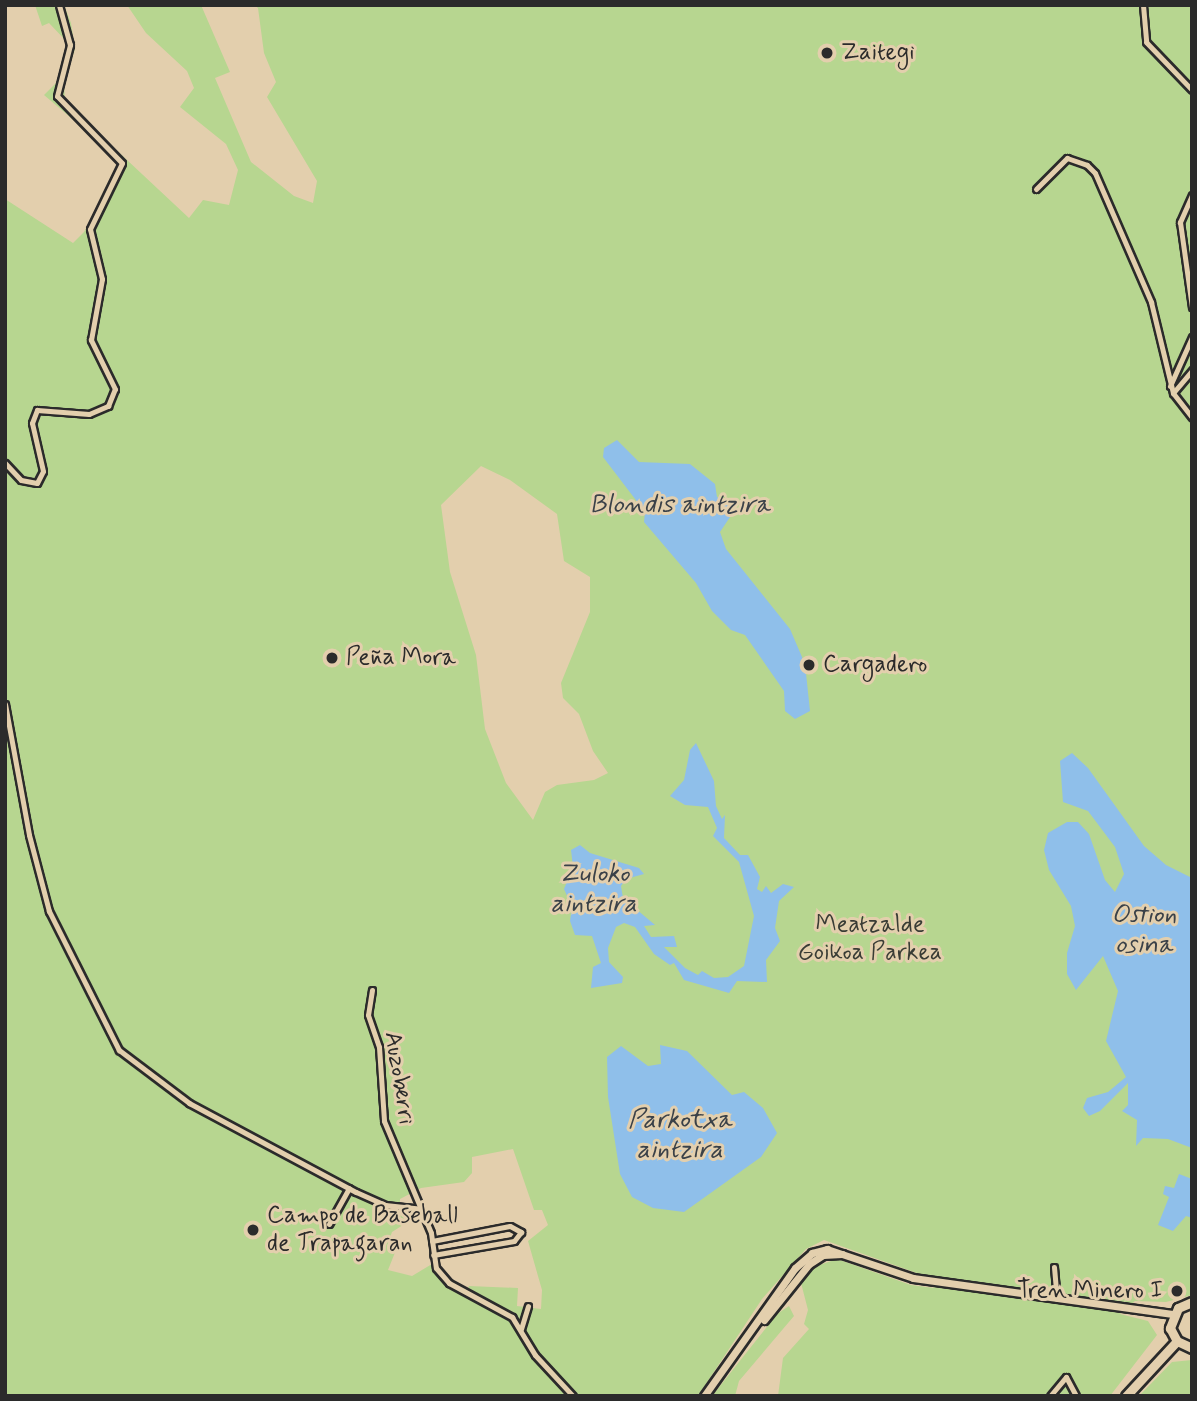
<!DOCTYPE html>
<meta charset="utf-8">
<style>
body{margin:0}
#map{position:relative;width:1197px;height:1401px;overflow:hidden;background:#e3cfad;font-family:Mynerve,sans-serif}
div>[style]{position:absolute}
.green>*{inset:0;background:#b7d690}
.water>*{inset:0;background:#8fbfea}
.roads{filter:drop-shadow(2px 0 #2b2b2b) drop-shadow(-2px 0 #2b2b2b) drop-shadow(0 2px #2b2b2b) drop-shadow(0 -2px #2b2b2b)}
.minor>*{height:5px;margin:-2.5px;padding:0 2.5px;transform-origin:2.5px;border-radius:2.5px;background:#e3cfad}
.tertiary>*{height:7px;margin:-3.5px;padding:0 3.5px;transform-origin:3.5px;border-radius:3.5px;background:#e3cfad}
.primary>*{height:9px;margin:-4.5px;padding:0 4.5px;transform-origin:4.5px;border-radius:4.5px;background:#e3cfad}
.dots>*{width:19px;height:19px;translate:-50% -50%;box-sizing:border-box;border:4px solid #e3cfad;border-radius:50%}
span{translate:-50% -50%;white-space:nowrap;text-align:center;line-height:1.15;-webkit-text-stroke:6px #e3cfad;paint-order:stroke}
.poi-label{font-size:24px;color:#2b2b2b}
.left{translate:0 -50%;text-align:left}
.right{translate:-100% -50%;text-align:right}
.park-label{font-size:24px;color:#393c35}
.street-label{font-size:24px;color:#2b2b2b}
.water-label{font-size:26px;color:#3a4148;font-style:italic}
.frame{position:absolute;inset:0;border:7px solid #2b2b2b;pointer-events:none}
</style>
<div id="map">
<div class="green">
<i style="clip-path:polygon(evenodd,35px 5px,64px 5px,71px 23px,75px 49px,64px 83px,65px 102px,189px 218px,203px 200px,229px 205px,238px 170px,226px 144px,180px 107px,194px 88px,187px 71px,146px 33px,127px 5px,201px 5px,230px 72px,215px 78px,251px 162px,294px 196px,313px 203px,317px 181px,267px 97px,276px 82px,264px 53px,258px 8px,254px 5px,1192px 5px,1192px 1295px,1166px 1302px,1135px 1301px,1120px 1314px,1148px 1321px,1157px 1335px,1110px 1396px,778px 1396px,783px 1358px,809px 1329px,804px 1324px,808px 1310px,801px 1283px,811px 1268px,837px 1259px,911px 1285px,934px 1288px,925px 1276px,824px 1240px,806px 1249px,762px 1299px,698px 1396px,5px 1396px,5px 199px,73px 243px,84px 232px,119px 165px,115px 155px,44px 95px,56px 83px,67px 56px,67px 42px,49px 23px,42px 26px,35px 5px,481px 466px,510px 480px,557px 514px,564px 561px,590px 577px,590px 612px,561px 683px,563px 698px,579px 714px,593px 751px,608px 773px,594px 780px,557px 785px,545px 792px,533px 820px,506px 783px,485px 729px,476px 655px,450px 572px,441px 505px,481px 466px,35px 5px,513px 1149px,534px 1210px,542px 1210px,548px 1225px,528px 1241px,542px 1290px,541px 1309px,517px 1306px,518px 1288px,469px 1286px,465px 1296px,443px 1282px,432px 1264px,412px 1276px,388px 1270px,396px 1250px,387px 1246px,392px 1232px,417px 1216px,400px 1211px,400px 1199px,421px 1188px,464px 1182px,472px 1173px,472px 1157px,513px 1149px)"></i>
<i style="clip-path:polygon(789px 1306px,794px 1316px,739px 1381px,735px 1396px,712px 1396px,777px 1314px)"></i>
<i style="clip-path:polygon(1192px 1360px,1192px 1396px,1139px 1396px,1172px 1362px)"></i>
</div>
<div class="water">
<i style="clip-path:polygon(617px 440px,639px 462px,690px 464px,715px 484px,717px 497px,729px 504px,732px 514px,720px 532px,726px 549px,790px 629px,805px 664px,810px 711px,795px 719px,785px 711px,784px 691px,745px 635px,731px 630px,712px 611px,696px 583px,644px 522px,645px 512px,603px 457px,604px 448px)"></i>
<i style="clip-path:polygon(696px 743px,714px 781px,716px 806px,722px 819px,725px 815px,724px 838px,740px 855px,748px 855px,760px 877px,757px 889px,762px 892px,766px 886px,771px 893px,783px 884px,794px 887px,779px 901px,775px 928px,780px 941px,766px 960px,767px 982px,737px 981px,729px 993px,684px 980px,674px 963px,670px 965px,654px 954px,635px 927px,624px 923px,616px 927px,608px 948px,609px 962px,623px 977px,622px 983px,591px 988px,593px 967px,601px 963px,592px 936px,575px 935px,570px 921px,572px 907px,564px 889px,573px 867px,571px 850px,580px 845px,590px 853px,639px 868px,644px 874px,626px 879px,621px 886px,623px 898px,655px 925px,644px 926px,651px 937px,674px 936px,677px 947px,664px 947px,685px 968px,698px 975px,702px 971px,714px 978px,728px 977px,744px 966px,754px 916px,739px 862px,713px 836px,717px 828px,708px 807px,685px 805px,670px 796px,684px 780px,690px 750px)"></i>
<i style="clip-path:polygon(1072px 753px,1088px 768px,1144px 846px,1166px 865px,1192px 878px,1192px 1148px,1168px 1139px,1143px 1138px,1136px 1146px,1137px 1120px,1122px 1111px,1128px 1105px,1128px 1083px,1100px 1111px,1089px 1116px,1083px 1108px,1087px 1098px,1108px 1092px,1126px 1077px,1106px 1041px,1118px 991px,1103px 956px,1076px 990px,1067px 974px,1067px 953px,1075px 926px,1071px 906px,1049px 870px,1044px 850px,1048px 833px,1067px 822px,1078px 822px,1089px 834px,1105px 880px,1115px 892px,1124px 874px,1115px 847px,1088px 811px,1063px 802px,1060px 761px)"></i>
<i style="clip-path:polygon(660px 1045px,687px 1051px,732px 1095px,744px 1092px,763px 1108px,777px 1133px,761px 1157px,684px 1212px,653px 1208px,632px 1197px,620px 1174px,608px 1097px,607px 1057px,621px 1046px,648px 1066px,661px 1064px)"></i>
<i style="clip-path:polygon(1179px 1174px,1192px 1179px,1192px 1218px,1186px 1216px,1173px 1231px,1158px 1225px,1169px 1197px,1163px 1194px,1165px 1186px,1174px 1188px)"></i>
</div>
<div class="roads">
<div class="minor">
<i style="left:1143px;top:5px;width:37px;rotate:85deg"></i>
<i style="left:1146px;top:42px;width:66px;rotate:46.2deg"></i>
<i style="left:1036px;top:189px;width:44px;rotate:-45deg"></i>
<i style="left:1067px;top:158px;width:21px;rotate:19deg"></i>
<i style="left:1087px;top:165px;width:11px;rotate:45deg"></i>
<i style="left:1095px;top:173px;width:141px;rotate:66.5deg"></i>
<i style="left:1151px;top:302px;width:94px;rotate:76.4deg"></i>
<i style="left:1173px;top:393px;width:31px;rotate:52deg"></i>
<i style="left:1192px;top:195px;width:30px;rotate:114deg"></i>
<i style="left:1180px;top:222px;width:86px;rotate:82deg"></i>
<i style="left:1170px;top:386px;width:54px;rotate:-65.8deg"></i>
<i style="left:1173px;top:393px;width:30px;rotate:-50deg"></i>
<i style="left:5px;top:463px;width:23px;rotate:47deg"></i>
<i style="left:21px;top:480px;width:16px;rotate:11deg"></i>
<i style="left:37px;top:483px;width:13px;rotate:-63deg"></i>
<i style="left:43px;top:471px;width:49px;rotate:-102.9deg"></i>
<i style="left:32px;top:423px;width:14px;rotate:-69deg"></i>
<i style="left:37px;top:410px;width:52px;rotate:4.4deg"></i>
<i style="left:89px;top:414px;width:21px;rotate:-23deg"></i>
<i style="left:108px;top:406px;width:18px;rotate:-68deg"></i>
<i style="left:115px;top:389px;width:55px;rotate:-116.1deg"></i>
<i style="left:91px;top:340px;width:62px;rotate:-79.8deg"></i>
<i style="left:102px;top:279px;width:51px;rotate:-103.5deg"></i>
<i style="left:90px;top:229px;width:73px;rotate:-64.1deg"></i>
<i style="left:122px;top:163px;width:93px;rotate:-134.1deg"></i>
<i style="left:57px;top:96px;width:53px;rotate:-75.7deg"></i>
<i style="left:70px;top:45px;width:41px;rotate:-105.4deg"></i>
<i style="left:5px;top:704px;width:133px;rotate:79.6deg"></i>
<i style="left:29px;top:835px;width:79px;rotate:75.3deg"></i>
<i style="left:49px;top:911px;width:156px;rotate:63.3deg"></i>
<i style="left:119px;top:1050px;width:88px;rotate:37.1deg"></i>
<i style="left:189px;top:1103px;width:189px;rotate:28.1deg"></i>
<i style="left:356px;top:1192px;width:32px;rotate:24deg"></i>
<i style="left:385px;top:1205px;width:36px;rotate:6deg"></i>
<i style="left:372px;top:990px;width:25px;rotate:99deg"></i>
<i style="left:368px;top:1015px;width:34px;rotate:71deg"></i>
<i style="left:379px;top:1047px;width:74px;rotate:86.1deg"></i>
<i style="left:384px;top:1121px;width:121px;rotate:67.2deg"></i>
<i style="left:431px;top:1233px;width:35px;rotate:82deg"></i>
<i style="left:436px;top:1268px;width:20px;rotate:49deg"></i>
<i style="left:449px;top:1283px;width:72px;rotate:28.4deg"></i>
<i style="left:512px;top:1317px;width:44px;rotate:58.8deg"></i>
<i style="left:535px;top:1355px;width:56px;rotate:47.2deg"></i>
<i style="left:329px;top:1224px;width:41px;rotate:-60.9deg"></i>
<i style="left:432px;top:1241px;width:79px;rotate:-10.9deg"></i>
<i style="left:510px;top:1226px;width:13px;rotate:29deg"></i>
<i style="left:521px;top:1232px;width:11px;rotate:128deg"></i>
<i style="left:514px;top:1241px;width:82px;rotate:170.2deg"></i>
<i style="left:1054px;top:1267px;width:32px;rotate:85deg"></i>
<i style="left:521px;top:1329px;width:24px;rotate:-73deg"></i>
<i style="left:1050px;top:1396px;width:25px;rotate:-50deg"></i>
<i style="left:1066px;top:1377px;width:21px;rotate:62deg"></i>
</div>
<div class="tertiary">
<i style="left:764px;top:1320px;width:72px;rotate:-51.2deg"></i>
<i style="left:809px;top:1264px;width:17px;rotate:-33deg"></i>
<i style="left:823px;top:1255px;width:19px;rotate:-3deg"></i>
<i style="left:704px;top:1396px;width:157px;rotate:-54.6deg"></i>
<i style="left:795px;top:1268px;width:23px;rotate:-41deg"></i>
<i style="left:812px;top:1253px;width:16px;rotate:-15deg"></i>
<i style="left:827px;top:1249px;width:91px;rotate:18.6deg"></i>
<i style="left:913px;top:1278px;width:262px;rotate:7.9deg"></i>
</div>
<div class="primary">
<i style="left:1192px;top:1302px;width:15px;rotate:157deg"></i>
<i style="left:1178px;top:1308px;width:22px;rotate:112deg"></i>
<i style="left:1170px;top:1328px;width:15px;rotate:62deg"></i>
<i style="left:1177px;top:1341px;width:17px;rotate:25deg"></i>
<i style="left:1126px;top:1396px;width:75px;rotate:-47.2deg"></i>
</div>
</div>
<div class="dots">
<i style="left:827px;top:53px;background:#2b2b2b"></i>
<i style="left:332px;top:658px;background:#2b2b2b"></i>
<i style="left:809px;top:665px;background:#2b2b2b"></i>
<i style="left:253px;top:1230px;background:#2b2b2b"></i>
<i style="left:1177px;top:1291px;background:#2b2b2b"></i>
</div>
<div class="poi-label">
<span class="left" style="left:841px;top:53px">Zaitegi</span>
<span class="left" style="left:346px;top:658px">Peña Mora</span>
<span class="left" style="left:823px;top:665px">Cargadero</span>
<span class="left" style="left:267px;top:1230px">Campo de Baseball<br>de Trapagaran</span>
<span class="right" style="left:1163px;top:1291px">Tren Minero I</span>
</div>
<div class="park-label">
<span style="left:870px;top:939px">Meatzalde<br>Goikoa Parkea</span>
</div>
<div class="street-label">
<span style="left:399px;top:1078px;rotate:81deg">Auzoberri</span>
</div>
<div class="water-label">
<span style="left:680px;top:506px">Blondis aintzira</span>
<span style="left:594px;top:890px">Zuloko<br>aintzira</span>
<span style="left:1144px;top:931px">Ostion<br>osina</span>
<span style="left:680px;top:1136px">Parkotxa<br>aintzira</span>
</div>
<div class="frame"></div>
</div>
